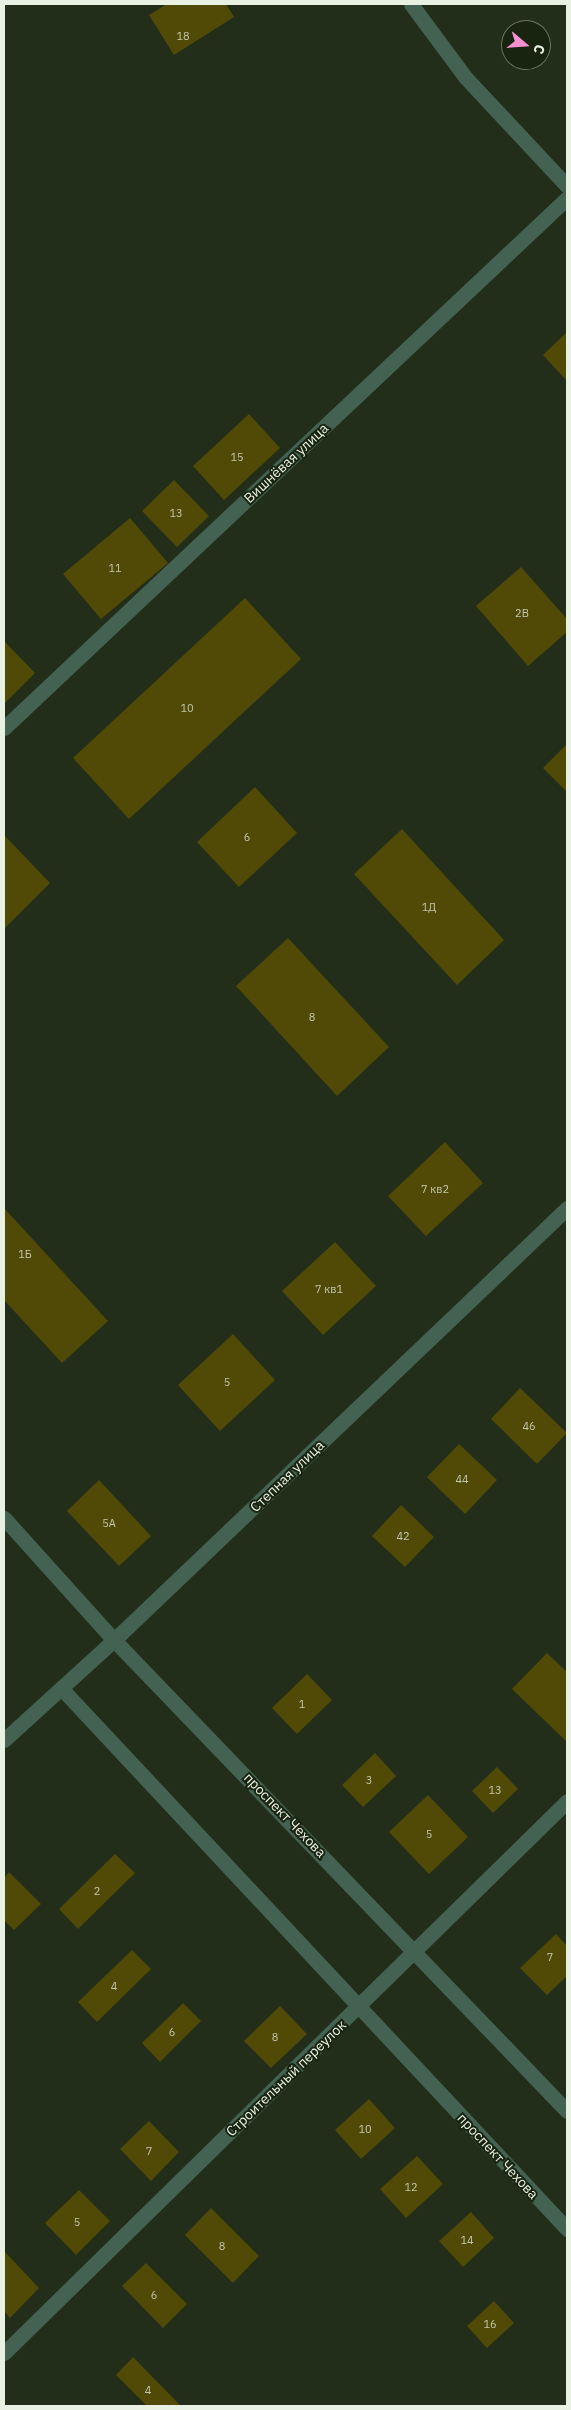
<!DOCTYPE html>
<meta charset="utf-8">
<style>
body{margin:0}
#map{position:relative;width:571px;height:2410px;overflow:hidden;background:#222e19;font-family:"IBM Plex Sans",sans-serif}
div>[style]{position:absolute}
.building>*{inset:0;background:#514a07}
.minor>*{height:15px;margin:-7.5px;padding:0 7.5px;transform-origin:7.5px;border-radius:7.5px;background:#436252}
span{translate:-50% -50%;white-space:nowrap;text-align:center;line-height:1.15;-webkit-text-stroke:4px #192410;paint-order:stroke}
.number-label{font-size:11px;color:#c3c7ac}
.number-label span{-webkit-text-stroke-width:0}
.street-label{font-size:14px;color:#e9f1e3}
.frame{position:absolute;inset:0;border:5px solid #e9f1e3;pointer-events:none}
.north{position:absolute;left:501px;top:20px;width:50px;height:50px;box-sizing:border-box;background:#192410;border:1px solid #6c7664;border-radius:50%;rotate:108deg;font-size:14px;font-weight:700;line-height:20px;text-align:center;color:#e9f1e3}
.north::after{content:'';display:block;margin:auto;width:18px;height:22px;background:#f690d0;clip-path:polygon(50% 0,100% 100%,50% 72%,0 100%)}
</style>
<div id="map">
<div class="building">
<i style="clip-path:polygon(167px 4px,226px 4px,234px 17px,174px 55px,149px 15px)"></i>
<i style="clip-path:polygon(567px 332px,567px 381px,543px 355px)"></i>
<i style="clip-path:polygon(249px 414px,280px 448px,224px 500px,193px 466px)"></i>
<i style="clip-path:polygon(174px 480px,209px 516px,177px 547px,142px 511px)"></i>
<i style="clip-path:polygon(130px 518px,168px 563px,101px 619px,63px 574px)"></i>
<i style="clip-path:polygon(521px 567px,567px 619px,567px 632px,528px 666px,476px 606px)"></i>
<i style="clip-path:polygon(245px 598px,301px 659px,129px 819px,73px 758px)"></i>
<i style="clip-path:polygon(4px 641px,35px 673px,4px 704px)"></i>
<i style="clip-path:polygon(567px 744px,567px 792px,543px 768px)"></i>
<i style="clip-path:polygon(255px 787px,297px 833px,239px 887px,197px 842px)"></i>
<i style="clip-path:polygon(402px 829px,504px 940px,457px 985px,354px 874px)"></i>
<i style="clip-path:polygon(4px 835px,50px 883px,4px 929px)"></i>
<i style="clip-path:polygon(288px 938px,389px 1047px,337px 1096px,236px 986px)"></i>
<i style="clip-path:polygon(445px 1142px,483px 1183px,426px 1236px,388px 1196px)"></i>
<i style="clip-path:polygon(4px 1208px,108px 1321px,62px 1363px,4px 1300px)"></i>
<i style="clip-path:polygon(335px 1242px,376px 1286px,323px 1335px,282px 1291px)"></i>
<i style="clip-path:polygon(233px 1334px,275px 1380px,220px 1431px,178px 1385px)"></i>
<i style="clip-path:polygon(520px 1388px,567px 1433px,537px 1464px,491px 1419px)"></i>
<i style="clip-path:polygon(459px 1444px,497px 1480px,465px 1514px,427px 1477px)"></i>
<i style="clip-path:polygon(99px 1480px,151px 1536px,119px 1566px,67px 1511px)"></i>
<i style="clip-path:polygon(401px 1505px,434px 1537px,405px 1567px,372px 1536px)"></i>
<i style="clip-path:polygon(547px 1653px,567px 1672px,567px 1742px,512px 1689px)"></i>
<i style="clip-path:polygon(307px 1674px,332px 1700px,297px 1734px,272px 1708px)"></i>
<i style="clip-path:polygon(375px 1753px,396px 1776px,363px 1807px,342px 1785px)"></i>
<i style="clip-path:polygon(497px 1767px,518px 1789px,493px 1813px,472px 1791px)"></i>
<i style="clip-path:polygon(428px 1795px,468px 1837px,429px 1874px,389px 1832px)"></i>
<i style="clip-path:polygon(115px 1854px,135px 1873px,78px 1929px,59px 1909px)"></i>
<i style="clip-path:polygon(9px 1872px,41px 1904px,14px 1930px,4px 1920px,4px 1878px)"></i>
<i style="clip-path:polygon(556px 1934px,567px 1946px,567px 1976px,547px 1995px,520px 1968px)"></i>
<i style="clip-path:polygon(132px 1950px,151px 1969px,97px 2022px,78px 2002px)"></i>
<i style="clip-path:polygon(183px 2003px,201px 2021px,160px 2062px,142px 2043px)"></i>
<i style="clip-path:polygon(280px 2006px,307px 2034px,271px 2068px,244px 2041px)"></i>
<i style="clip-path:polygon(369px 2099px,395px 2128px,361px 2159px,335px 2130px)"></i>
<i style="clip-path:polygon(149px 2121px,179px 2152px,151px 2181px,120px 2149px)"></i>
<i style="clip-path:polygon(417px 2156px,443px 2184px,406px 2218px,380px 2189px)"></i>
<i style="clip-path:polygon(79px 2190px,110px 2221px,76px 2255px,45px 2223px)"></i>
<i style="clip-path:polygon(211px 2208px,259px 2256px,233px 2283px,185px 2235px)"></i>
<i style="clip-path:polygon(471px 2212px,494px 2238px,463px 2267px,439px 2241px)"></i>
<i style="clip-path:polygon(4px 2251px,39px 2288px,10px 2318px,4px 2311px)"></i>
<i style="clip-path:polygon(146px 2263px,187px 2304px,163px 2328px,122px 2286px)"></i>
<i style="clip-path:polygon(494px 2301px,514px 2323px,487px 2348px,467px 2326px)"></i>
<i style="clip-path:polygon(133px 2357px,181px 2406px,147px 2406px,116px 2375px)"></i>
</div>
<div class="minor">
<i style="left:411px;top:4px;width:92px;rotate:53.4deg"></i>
<i style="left:466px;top:78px;width:148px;rotate:46.9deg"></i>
<i style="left:4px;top:728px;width:773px;rotate:-43.27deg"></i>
<i style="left:4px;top:1518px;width:164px;rotate:48deg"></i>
<i style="left:114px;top:1640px;width:653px;rotate:46.12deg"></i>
<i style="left:61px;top:1688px;width:741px;rotate:46.91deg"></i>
<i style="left:4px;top:1740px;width:149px;rotate:-42.3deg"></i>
<i style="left:114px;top:1640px;width:626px;rotate:-43.64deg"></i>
<i style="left:4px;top:2353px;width:788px;rotate:-44.43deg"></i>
</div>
<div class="number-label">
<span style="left:183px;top:36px">18</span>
<span style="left:237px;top:457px">15</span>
<span style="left:176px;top:513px">13</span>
<span style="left:115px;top:568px">11</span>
<span style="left:522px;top:613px">2В</span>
<span style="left:187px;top:708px">10</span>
<span style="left:247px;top:837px">6</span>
<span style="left:429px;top:907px">1Д</span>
<span style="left:312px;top:1017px">8</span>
<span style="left:435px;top:1189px">7 кв2</span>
<span style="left:25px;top:1254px">1Б</span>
<span style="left:329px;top:1289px">7 кв1</span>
<span style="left:227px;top:1382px">5</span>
<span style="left:529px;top:1426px">46</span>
<span style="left:462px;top:1479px">44</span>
<span style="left:109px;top:1523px">5А</span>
<span style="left:403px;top:1536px">42</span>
<span style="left:302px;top:1704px">1</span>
<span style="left:369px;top:1780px">3</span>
<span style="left:495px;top:1790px">13</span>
<span style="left:429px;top:1834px">5</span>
<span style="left:97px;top:1891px">2</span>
<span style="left:550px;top:1957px">7</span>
<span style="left:114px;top:1986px">4</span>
<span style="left:172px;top:2032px">6</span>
<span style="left:275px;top:2037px">8</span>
<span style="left:365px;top:2129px">10</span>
<span style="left:149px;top:2151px">7</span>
<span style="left:411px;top:2187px">12</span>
<span style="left:77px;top:2222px">5</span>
<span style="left:467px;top:2240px">14</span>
<span style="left:222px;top:2246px">8</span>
<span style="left:154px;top:2295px">6</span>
<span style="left:490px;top:2324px">16</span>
<span style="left:148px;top:2390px">4</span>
</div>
<div class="street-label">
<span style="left:286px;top:463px;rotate:-43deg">Вишнёвая улица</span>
<span style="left:287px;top:1476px;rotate:-44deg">Степная улица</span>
<span style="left:285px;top:1815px;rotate:46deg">проспект Чехова</span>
<span style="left:286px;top:2078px;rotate:-44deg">Строительный переулок</span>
<span style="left:498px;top:2156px;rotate:47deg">проспект Чехова</span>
</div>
<div class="frame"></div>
<div class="north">С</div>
</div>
